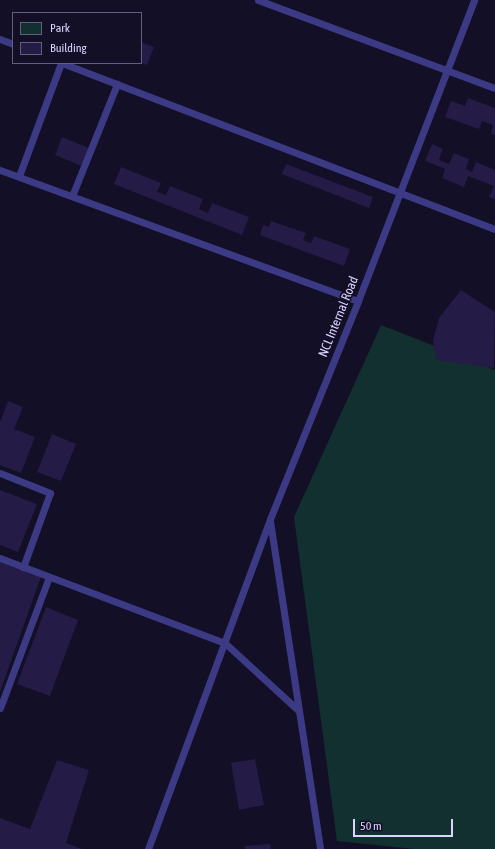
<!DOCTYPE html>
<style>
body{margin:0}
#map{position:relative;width:495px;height:849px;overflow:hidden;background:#130f26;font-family:"Asap Condensed",sans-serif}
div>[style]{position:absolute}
.green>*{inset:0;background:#12302f}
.building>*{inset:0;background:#241b47}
.lane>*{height:7px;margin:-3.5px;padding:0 3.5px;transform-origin:3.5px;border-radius:3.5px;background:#3d3a85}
span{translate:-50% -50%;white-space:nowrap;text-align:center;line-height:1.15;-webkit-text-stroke:3.5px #130f26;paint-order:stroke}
.street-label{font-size:13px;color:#d9d4ff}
.legend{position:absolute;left:12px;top:12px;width:130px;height:52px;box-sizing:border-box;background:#130f26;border:1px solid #625e7d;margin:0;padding:5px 7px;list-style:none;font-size:12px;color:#d9d4ff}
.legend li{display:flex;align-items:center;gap:8px;height:20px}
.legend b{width:20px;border:1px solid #625e7d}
.scale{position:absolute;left:353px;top:819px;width:100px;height:18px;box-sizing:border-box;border:2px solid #d9d4ff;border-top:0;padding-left:5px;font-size:12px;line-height:14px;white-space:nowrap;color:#d9d4ff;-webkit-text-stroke:3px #130f26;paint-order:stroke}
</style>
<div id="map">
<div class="green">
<i style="clip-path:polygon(381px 325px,495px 370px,495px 849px,414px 849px,337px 841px,294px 517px)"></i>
</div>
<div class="building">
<i style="clip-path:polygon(141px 42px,154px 47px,147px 65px,141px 63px)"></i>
<i style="clip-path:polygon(468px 98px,495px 108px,495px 135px,491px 134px,493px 125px,482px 121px,479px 129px,445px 117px,451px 101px,465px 106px)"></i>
<i style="clip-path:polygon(62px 137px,89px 148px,82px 166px,55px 155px)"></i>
<i style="clip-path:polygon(432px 144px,443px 149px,439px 160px,449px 164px,454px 153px,469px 159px,466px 169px,472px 172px,476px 162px,495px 170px,495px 199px,489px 197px,494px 186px,468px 176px,464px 187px,442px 178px,445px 169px,425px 161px)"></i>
<i style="clip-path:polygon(286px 164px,373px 197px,369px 208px,282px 174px)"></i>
<i style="clip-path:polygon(121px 167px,161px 183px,157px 192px,166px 195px,170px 186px,203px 199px,199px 209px,208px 213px,212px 203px,249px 217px,242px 235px,114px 184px)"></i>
<i style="clip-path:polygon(271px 221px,306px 233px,303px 240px,311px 243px,314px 236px,350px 249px,344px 266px,260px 235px,263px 225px,269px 227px)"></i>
<i style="clip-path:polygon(461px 290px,495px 312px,494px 368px,436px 360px,433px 341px,439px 318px)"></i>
<i style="clip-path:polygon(8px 401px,23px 407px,14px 429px,35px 437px,21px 473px,0 465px,0 422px)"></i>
<i style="clip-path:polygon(52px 434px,76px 444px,61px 481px,37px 472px)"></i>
<i style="clip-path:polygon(0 490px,37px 504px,18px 552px,0 545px)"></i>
<i style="clip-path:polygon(0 562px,41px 577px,0 692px)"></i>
<i style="clip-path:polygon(46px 607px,78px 620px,50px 696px,17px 684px)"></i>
<i style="clip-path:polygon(255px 759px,264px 805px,239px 810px,231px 763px)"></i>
<i style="clip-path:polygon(57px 760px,89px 770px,66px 843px,82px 849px,0 849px,0 818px,30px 829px)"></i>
<i style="clip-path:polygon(270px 844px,271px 849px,245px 849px,245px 846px)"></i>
</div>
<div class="lane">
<i style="left:258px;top:0;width:253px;rotate:20.4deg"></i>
<i style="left:0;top:39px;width:14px;rotate:21deg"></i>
<i style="left:62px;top:63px;width:464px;rotate:21deg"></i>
<i style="left:0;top:170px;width:381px;rotate:20.1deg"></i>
<i style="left:19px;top:176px;width:121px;rotate:-69.6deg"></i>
<i style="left:72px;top:196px;width:121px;rotate:-68.1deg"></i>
<i style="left:0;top:473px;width:54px;rotate:21.8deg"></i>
<i style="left:50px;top:493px;width:79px;rotate:110deg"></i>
<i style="left:270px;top:521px;width:332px;rotate:81.3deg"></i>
<i style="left:0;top:558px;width:241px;rotate:20.7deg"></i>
<i style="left:225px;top:643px;width:100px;rotate:42.6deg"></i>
<i style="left:0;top:708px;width:140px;rotate:-69.5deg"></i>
<i style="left:148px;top:849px;width:352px;rotate:-69.7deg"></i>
<i style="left:270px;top:519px;width:235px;rotate:-68deg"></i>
<i style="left:358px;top:301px;width:323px;rotate:-68.9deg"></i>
</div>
<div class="street-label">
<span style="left:339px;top:317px;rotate:-68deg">NCL Internal Road</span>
</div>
<ul class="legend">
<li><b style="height:11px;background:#12302f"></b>Park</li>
<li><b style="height:11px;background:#241b47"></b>Building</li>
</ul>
<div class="scale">50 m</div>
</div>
